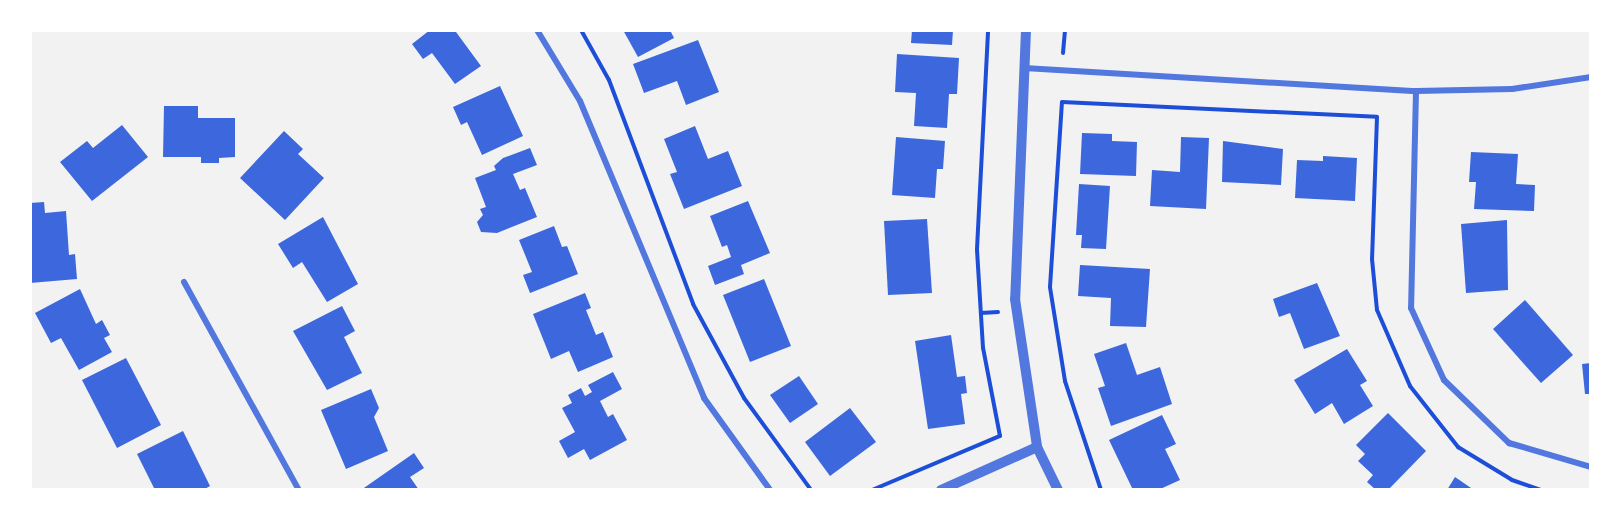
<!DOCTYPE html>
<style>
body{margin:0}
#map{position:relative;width:1621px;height:520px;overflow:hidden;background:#f2f2f2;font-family:"DejaVu Sans",sans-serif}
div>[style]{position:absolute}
.building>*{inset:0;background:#3d67dc}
.path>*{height:4px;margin:-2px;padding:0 2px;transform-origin:2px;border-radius:2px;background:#1d4ed8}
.minor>*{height:6px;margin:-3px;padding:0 3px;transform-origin:3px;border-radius:3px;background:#5277de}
.tertiary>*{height:10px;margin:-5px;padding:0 5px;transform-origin:5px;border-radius:5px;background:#5277de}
span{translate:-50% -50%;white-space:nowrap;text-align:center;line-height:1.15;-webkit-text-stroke:6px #fff;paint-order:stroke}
.frame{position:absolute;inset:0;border:32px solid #fff;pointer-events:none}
</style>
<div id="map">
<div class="building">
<i style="clip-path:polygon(430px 30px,460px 30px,456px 32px,481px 66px,455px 84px,432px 53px,423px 59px,412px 44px)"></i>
<i style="clip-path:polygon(623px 30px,670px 30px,674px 38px,638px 57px)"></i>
<i style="clip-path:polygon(912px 30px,953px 30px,952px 45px,911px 43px)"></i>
<i style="clip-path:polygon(698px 40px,719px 92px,686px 105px,677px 81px,644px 93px,633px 64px)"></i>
<i style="clip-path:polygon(897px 54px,959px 58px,957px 94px,949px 94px,947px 128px,914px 126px,916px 93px,895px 92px)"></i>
<i style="clip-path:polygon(500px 86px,523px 136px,482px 155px,467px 122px,461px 125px,453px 107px)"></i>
<i style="clip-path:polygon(164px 106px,198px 106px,198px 118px,235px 118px,235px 157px,219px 158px,219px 163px,201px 163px,201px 157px,163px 157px)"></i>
<i style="clip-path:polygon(122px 125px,148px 157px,92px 201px,60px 162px,87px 141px,93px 148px)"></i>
<i style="clip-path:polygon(695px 126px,708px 159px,728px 151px,742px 186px,684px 209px,670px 174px,677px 172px,664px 139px)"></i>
<i style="clip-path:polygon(284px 131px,303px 149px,298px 154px,324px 178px,285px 220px,240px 178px)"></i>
<i style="clip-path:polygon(1082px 133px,1112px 134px,1112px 141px,1137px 142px,1136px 176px,1080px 174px)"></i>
<i style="clip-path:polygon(896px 137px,945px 141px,943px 169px,937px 169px,935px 198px,892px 195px)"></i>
<i style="clip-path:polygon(1181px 137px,1209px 138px,1206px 209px,1150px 206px,1152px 170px,1180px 172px)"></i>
<i style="clip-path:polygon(1223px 141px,1283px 149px,1281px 185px,1222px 182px)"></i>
<i style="clip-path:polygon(530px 148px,537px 165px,513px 174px,520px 190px,525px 188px,537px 217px,497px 233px,481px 232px,477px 222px,483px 215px,480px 209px,486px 207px,475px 178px,496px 170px,494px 166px,503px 158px)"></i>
<i style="clip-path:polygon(1471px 152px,1518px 154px,1516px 184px,1535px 185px,1534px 211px,1474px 209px,1476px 182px,1469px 182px)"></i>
<i style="clip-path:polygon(1323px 156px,1357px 158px,1355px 201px,1295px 198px,1297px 160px,1323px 161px)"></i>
<i style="clip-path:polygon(1079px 184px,1110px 186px,1106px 249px,1081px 248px,1082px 235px,1076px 235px)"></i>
<i style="clip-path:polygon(748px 201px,770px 253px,741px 265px,744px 274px,715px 285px,708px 266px,731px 257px,727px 245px,722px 247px,710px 216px)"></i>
<i style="clip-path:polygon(44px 202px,45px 213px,66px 211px,69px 255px,75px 254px,77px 279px,30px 283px,30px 203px)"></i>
<i style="clip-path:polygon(323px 217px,358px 284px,327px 302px,302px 262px,293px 268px,278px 244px)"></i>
<i style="clip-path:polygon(927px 219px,932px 293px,888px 295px,884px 221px)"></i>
<i style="clip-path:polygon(1507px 220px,1508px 290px,1466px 293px,1461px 224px)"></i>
<i style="clip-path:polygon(554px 226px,562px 247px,567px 246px,578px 274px,530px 293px,523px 275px,532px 272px,519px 240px)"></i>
<i style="clip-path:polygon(1080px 265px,1150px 269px,1146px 327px,1110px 326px,1111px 298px,1078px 296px)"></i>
<i style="clip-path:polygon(764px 279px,791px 346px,750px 362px,723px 295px)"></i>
<i style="clip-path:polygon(1317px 283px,1340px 336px,1304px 349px,1290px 313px,1279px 317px,1273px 299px)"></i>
<i style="clip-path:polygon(80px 289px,96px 324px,102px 320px,110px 335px,104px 338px,112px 352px,79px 370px,61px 338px,51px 343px,35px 313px)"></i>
<i style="clip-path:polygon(585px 293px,591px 308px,586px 310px,596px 335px,603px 332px,613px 357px,578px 372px,569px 351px,551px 359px,533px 314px)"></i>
<i style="clip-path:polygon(1525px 300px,1573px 355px,1541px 383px,1493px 329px)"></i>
<i style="clip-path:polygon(342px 306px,355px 331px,344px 337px,362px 373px,327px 390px,293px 331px)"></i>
<i style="clip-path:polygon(951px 335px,957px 377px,965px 376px,967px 393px,961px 394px,965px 424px,928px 429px,915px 341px)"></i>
<i style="clip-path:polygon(1126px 343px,1137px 375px,1160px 367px,1172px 404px,1111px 426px,1098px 388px,1105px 386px,1094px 354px)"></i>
<i style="clip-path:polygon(1347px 349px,1367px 381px,1360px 385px,1373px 406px,1344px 424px,1332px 403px,1315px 414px,1294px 380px)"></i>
<i style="clip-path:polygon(126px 358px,161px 425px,117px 448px,82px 380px)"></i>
<i style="clip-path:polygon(1591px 363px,1591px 394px,1585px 394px,1582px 364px)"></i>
<i style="clip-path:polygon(613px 372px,622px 389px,600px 401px,608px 417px,613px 414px,627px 440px,590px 460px,584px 449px,568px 458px,559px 441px,575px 432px,562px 408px,572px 403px,568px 395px,581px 388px,585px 396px,592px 392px,588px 385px)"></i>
<i style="clip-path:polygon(799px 376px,818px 404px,790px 423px,770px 395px)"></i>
<i style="clip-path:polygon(371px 389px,379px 408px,374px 417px,388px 451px,346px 469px,321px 410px)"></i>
<i style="clip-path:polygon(850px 408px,876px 442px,830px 476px,805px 442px)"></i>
<i style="clip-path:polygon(1388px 413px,1426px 451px,1388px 490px,1376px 490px,1367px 482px,1373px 475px,1358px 461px,1365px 454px,1356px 445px)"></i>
<i style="clip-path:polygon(1162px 415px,1176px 444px,1165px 449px,1180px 480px,1158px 490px,1133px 490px,1109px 440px)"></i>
<i style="clip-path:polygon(183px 431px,210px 486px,203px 490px,155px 490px,137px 454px)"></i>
<i style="clip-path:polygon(414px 453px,424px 468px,410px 477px,419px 490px,361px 490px)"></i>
<i style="clip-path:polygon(1455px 477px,1474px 490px,1447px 490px)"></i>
</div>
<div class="path">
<i style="left:581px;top:30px;width:57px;rotate:60.8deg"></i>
<i style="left:609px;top:80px;width:239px;rotate:69.4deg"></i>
<i style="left:693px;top:304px;width:107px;rotate:61.5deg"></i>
<i style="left:744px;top:398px;width:114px;rotate:53.9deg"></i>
<i style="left:1063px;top:53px;width:23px;rotate:-85deg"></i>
<i style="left:981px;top:313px;width:17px;rotate:-3deg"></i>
<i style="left:872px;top:490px;width:139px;rotate:-22.9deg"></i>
<i style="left:1000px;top:436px;width:90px;rotate:-100.9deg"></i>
<i style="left:983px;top:348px;width:99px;rotate:-93.5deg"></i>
<i style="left:977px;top:249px;width:219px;rotate:-87.1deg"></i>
<i style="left:1101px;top:490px;width:115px;rotate:-108.3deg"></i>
<i style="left:1065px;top:381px;width:95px;rotate:-99.1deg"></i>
<i style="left:1050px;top:287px;width:185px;rotate:-86.3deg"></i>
<i style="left:1062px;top:102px;width:315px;rotate:2.7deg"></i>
<i style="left:1377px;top:117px;width:142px;rotate:92deg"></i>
<i style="left:1372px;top:259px;width:51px;rotate:84.4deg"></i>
<i style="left:1377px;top:310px;width:83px;rotate:66.5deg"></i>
<i style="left:1410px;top:386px;width:78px;rotate:51.8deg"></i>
<i style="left:1458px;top:447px;width:63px;rotate:31.4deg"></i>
<i style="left:1512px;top:480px;width:31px;rotate:19deg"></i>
</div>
<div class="minor">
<i style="left:537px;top:30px;width:83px;rotate:58.8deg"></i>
<i style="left:580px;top:101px;width:322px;rotate:67.3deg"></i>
<i style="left:704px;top:398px;width:113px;rotate:54.3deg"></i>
<i style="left:1024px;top:68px;width:393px;rotate:3.4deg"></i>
<i style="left:1416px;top:91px;width:96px;rotate:-1.2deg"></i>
<i style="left:1512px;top:89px;width:80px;rotate:-8.6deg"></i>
<i style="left:1416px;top:91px;width:217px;rotate:91.3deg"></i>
<i style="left:1411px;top:308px;width:79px;rotate:65.4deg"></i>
<i style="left:1444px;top:380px;width:91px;rotate:44.1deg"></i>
<i style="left:1509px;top:443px;width:85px;rotate:16.3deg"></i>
<i style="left:184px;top:282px;width:238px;rotate:61.1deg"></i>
</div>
<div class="tertiary">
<i style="left:1026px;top:30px;width:269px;rotate:92.3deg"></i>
<i style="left:1015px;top:299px;width:150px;rotate:81.5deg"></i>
<i style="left:1037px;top:447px;width:48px;rotate:64deg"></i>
<i style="left:941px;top:490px;width:105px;rotate:-24.1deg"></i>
</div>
<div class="frame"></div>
</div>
